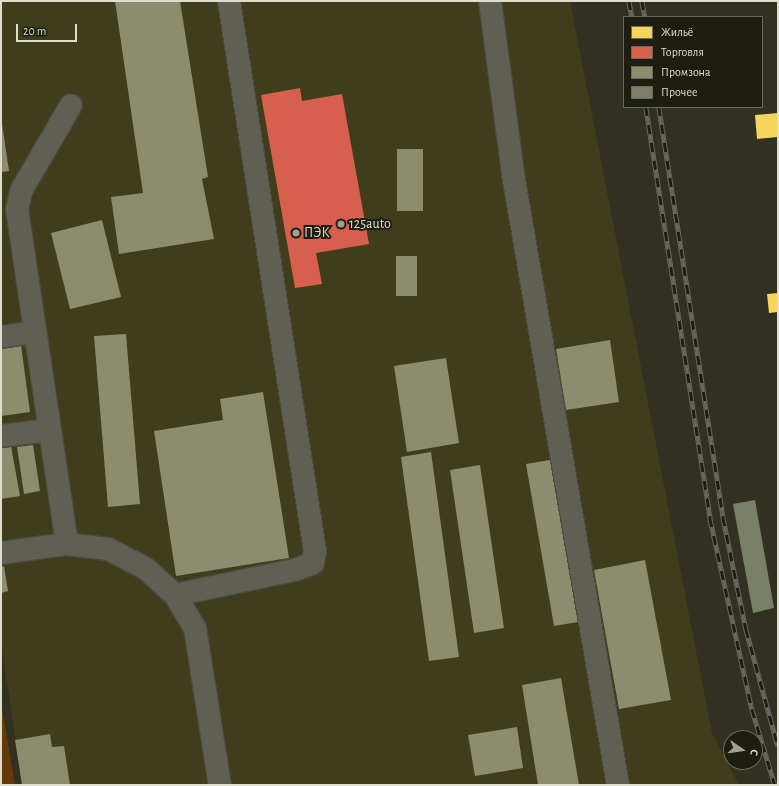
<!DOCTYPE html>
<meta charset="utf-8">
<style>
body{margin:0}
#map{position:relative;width:779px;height:786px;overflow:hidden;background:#323021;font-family:"Alegreya Sans",sans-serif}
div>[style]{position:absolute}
.built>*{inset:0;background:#3f3d1c}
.green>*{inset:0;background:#643a08}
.homes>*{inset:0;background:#f6d55c}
.shops>*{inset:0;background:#d6604d}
.industry>*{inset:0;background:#8c8c6e}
.building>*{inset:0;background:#798067}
.roads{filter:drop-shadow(1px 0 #4c4b3d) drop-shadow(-1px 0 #4c4b3d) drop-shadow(0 1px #4c4b3d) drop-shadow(0 -1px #4c4b3d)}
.minor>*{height:22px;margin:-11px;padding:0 11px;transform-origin:11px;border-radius:11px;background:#605f54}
.rail>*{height:4.5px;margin-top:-2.25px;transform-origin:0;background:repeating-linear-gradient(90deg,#1e1d11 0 9px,#68675d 0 18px);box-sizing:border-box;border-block:1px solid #68675d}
.dots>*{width:11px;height:11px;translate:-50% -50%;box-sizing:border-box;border:2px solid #1e1d11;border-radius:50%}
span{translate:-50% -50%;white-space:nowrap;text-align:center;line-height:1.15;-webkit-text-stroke:4px #1e1d11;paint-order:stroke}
.poi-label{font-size:14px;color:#dedecd}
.left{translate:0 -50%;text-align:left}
.frame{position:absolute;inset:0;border:2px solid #dedecd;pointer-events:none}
.legend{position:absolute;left:623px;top:16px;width:140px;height:92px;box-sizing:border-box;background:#1e1d11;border:1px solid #6b6a5c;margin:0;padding:5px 7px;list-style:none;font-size:12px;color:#dedecd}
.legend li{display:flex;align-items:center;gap:8px;height:20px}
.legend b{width:20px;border:1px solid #6b6a5c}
.north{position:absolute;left:723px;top:730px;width:40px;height:40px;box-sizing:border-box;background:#1e1d11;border:1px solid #6b6a5c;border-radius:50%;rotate:103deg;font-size:11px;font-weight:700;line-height:16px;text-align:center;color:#dedecd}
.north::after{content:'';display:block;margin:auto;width:14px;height:18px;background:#a2a191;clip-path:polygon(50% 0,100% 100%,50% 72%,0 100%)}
.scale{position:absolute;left:16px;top:24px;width:61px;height:18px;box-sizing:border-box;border:2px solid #dedecd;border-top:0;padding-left:5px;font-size:12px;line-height:14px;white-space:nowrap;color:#dedecd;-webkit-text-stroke:3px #1e1d11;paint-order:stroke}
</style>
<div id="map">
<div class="built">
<i style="clip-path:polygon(1px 1px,570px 1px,712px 733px,739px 785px,23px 785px,1px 644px)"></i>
</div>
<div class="green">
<i style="clip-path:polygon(1px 702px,15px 785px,1px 785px)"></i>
</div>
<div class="homes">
<i style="clip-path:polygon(778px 113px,778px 137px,757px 139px,755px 115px)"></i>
<i style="clip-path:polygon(778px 293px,778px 312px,769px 313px,767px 294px)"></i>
</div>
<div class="shops">
<i style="clip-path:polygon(300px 88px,302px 101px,342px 94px,369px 244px,316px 253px,322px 284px,295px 288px,261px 95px)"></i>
</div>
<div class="industry">
<i style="clip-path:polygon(115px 1px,180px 1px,208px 177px,202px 179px,214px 239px,119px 254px,111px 197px,143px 193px)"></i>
<i style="clip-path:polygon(1px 117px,9px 171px,1px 172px)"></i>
<i style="clip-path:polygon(397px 149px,423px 149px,423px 211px,397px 211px)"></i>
<i style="clip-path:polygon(102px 220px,121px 297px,70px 309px,51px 233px)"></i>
<i style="clip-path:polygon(396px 256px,417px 256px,417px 296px,396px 296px)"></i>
<i style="clip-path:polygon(126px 334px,140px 504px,108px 507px,94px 336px)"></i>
<i style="clip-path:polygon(610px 340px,619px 402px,566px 410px,556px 349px)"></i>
<i style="clip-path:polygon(21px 345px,30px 412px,1px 416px,1px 348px)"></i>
<i style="clip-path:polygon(446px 358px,459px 443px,407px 452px,394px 366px)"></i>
<i style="clip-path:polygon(263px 392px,289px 558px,176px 576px,154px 431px,223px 420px,220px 399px)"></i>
<i style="clip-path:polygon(33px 445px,40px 491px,24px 494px,17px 447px)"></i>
<i style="clip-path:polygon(11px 446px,20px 496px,1px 499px,1px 448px)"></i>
<i style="clip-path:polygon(431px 452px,459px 657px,429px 661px,401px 457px)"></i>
<i style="clip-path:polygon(550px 460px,578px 622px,554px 626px,526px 464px)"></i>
<i style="clip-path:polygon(480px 465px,504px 628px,474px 633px,450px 470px)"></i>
<i style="clip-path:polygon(645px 560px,671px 700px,619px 709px,594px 570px)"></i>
<i style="clip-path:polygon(4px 566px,8px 591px,1px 593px,1px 567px)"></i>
<i style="clip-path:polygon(561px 678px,579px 785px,538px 785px,522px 685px)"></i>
<i style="clip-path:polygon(517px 727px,523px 768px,475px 776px,468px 735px)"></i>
<i style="clip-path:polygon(50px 734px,52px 747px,64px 746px,70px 785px,22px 785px,15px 740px)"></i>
</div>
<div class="building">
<i style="clip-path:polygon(755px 500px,774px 608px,753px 613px,733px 504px)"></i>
</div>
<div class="roads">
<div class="minor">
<i style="left:490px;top:1px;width:175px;rotate:82.4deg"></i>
<i style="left:513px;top:174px;width:620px;rotate:80.25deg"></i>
<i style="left:1px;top:337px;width:33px;rotate:-9deg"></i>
<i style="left:1px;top:436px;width:48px;rotate:-7.1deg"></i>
<i style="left:67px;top:544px;width:338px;rotate:-98.5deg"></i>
<i style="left:17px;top:210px;width:19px;rotate:-78deg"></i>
<i style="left:21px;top:191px;width:99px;rotate:-59.8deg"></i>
<i style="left:1px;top:553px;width:67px;rotate:-7.8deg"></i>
<i style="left:67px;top:544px;width:41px;rotate:7deg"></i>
<i style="left:108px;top:549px;width:42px;rotate:27.2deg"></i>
<i style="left:145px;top:568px;width:40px;rotate:42deg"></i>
<i style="left:175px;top:595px;width:39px;rotate:59deg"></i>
<i style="left:195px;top:628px;width:159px;rotate:81deg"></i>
<i style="left:175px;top:595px;width:123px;rotate:-11.8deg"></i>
<i style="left:295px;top:570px;width:19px;rotate:-21deg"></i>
<i style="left:313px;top:563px;width:12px;rotate:-81deg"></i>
<i style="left:315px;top:551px;width:557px;rotate:-98.89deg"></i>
</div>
</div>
<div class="rail">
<i style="left:629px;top:1px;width:16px;rotate:79deg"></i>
<i style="left:642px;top:1px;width:16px;rotate:79deg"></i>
<i style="left:646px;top:107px;width:416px;rotate:81.1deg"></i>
<i style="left:710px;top:518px;width:196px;rotate:77.6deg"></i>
<i style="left:752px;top:709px;width:79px;rotate:73.2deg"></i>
<i style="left:659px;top:107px;width:415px;rotate:81.1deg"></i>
<i style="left:723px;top:517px;width:114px;rotate:78.4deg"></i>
<i style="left:746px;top:629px;width:121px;rotate:74.7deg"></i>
</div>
<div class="dots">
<i style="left:341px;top:224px;background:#a2a191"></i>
<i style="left:296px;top:233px;background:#a2a191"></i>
</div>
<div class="poi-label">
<span class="left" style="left:349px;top:224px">125auto</span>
<span class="left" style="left:304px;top:233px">ПЭК</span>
</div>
<div class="frame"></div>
<ul class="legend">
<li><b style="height:11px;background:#f6d55c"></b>Жильё</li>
<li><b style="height:11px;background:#d6604d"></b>Торговля</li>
<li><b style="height:11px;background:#8c8c6e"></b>Промзона</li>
<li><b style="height:11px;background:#798067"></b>Прочее</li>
</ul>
<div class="north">С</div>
<div class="scale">20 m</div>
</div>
